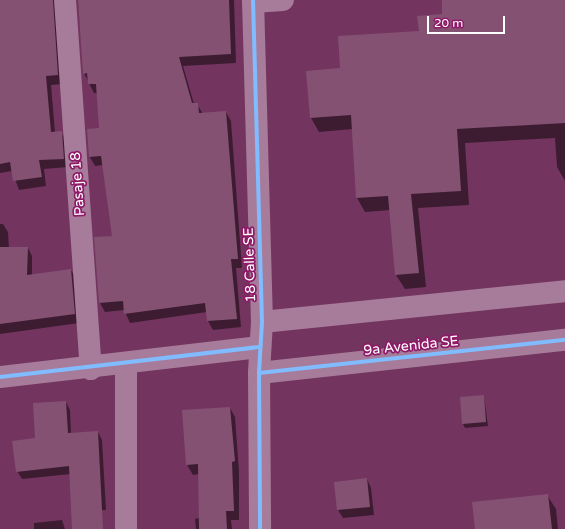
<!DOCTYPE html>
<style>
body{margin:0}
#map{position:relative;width:565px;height:529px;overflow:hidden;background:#73355f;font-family:"Varela Round",sans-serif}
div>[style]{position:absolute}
.shadow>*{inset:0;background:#0007}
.building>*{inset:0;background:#845173}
.minor>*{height:22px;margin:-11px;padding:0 11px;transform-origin:11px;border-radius:11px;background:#a77c9a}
.cycleway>*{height:4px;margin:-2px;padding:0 2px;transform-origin:2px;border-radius:2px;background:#80bcff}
span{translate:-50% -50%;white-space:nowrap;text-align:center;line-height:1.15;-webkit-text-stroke:3.5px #8e1a68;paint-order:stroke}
.street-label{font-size:14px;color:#fff}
.scale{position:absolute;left:427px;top:16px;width:78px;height:18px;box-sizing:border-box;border:2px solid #fff;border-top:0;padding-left:5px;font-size:12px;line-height:14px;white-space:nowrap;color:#fff;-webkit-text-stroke:3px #8e1a68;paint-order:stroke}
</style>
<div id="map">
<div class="shadow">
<i style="clip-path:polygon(0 0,62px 0,62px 84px,51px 85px,55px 132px,61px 132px,66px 141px,68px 167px,44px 169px,46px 186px,19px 190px,12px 171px,0 173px)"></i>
<i style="clip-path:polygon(78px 0,234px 0,236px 63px,183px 66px,194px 104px,197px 104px,203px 114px,226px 112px,231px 121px,242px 268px,236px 268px,241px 327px,213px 330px,208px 321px,207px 312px,130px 323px,124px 310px,105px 312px,100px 303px,113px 236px,103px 165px,95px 166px,90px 157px,100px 129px,97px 93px,94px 93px,84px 73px)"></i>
<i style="clip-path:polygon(443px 0,565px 0,565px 181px,557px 167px,555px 138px,465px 143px,469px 205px,418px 208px,426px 287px,405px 289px,396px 275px,391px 210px,365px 212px,357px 198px,353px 129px,319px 132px,311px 118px,307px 72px,341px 69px,420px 32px,443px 15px)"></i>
<i style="clip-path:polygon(0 224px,3px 224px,8px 232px,9px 248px,28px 248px,32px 256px,32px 275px,71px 270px,76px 279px,79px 323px,0 334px)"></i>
<i style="clip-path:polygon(484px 396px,488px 426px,465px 428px,463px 424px)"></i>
<i style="clip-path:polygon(66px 402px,70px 410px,71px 433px,98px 432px,102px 440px,106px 510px,77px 511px,71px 474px,22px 479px,17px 471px,36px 439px)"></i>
<i style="clip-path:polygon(230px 408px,235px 417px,239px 471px,239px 520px,231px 520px,232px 529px,196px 529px,195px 519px,200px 518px,199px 474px,193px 475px,187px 465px,183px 411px)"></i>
<i style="clip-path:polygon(367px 479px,371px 488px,374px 515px,343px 518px,338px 510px)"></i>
<i style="clip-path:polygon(547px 495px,556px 509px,558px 529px,476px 529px)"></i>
<i style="clip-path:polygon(62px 520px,65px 529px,34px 529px,34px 523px)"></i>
</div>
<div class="building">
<i style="clip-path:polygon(0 0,53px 0,58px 75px,46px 76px,51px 132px,62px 131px,64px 159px,39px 160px,42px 177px,13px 181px,10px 162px,0 164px)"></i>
<i style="clip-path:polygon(78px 0,229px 0,231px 54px,179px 57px,192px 103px,198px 103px,199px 113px,226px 111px,238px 259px,231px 259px,237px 319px,207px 321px,205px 303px,124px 314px,123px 301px,99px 303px,94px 237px,112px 236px,101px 156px,89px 157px,87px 129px,99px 128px,96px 84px,88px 84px,87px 73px,83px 74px)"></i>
<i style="clip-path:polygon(442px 0,565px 0,565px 123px,457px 129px,461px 191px,411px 194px,419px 273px,395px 275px,388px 196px,356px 198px,351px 115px,310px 118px,306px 71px,340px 68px,338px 36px,419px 31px,417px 16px,442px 14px)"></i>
<i style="clip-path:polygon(0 247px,28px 247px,27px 275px,71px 269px,75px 314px,0 324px)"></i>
<i style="clip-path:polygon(484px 395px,486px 422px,462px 424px,460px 397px)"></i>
<i style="clip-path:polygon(66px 401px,68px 433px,98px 431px,103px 529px,72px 529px,69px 466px,16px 472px,12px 441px,35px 438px,33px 403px)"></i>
<i style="clip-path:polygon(230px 407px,235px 461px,232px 462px,234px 511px,226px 511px,227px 529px,199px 529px,198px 464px,186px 465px,182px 410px)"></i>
<i style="clip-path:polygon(367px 478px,370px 507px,337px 510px,334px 482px)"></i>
<i style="clip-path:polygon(548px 494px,552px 529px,475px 529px,472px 502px)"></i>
</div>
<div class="minor">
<i style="left:65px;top:0;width:370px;rotate:86deg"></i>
<i style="left:253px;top:0;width:322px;rotate:88.4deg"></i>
<i style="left:262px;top:322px;width:51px;rotate:93.4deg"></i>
<i style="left:259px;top:373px;width:156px;rotate:89.6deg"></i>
<i style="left:253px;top:2px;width:30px;rotate:-4deg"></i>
<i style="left:262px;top:322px;width:305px;rotate:-5.8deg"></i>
<i style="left:126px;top:364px;width:165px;rotate:90deg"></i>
<i style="left:259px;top:373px;width:308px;rotate:-6.2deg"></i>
<i style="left:0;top:377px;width:262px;rotate:-6.6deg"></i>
</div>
<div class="cycleway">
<i style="left:253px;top:0;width:322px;rotate:88.4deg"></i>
<i style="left:262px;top:322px;width:51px;rotate:93.4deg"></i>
<i style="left:259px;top:373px;width:156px;rotate:89.6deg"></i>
<i style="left:259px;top:373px;width:308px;rotate:-6.2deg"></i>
<i style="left:0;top:377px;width:262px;rotate:-6.6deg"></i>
</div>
<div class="street-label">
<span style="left:78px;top:184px;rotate:-94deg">Pasaje 18</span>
<span style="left:250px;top:265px;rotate:-92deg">18 Calle SE</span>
<span style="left:411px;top:346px;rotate:-6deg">9a Avenida SE</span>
</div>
<div class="scale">20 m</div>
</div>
